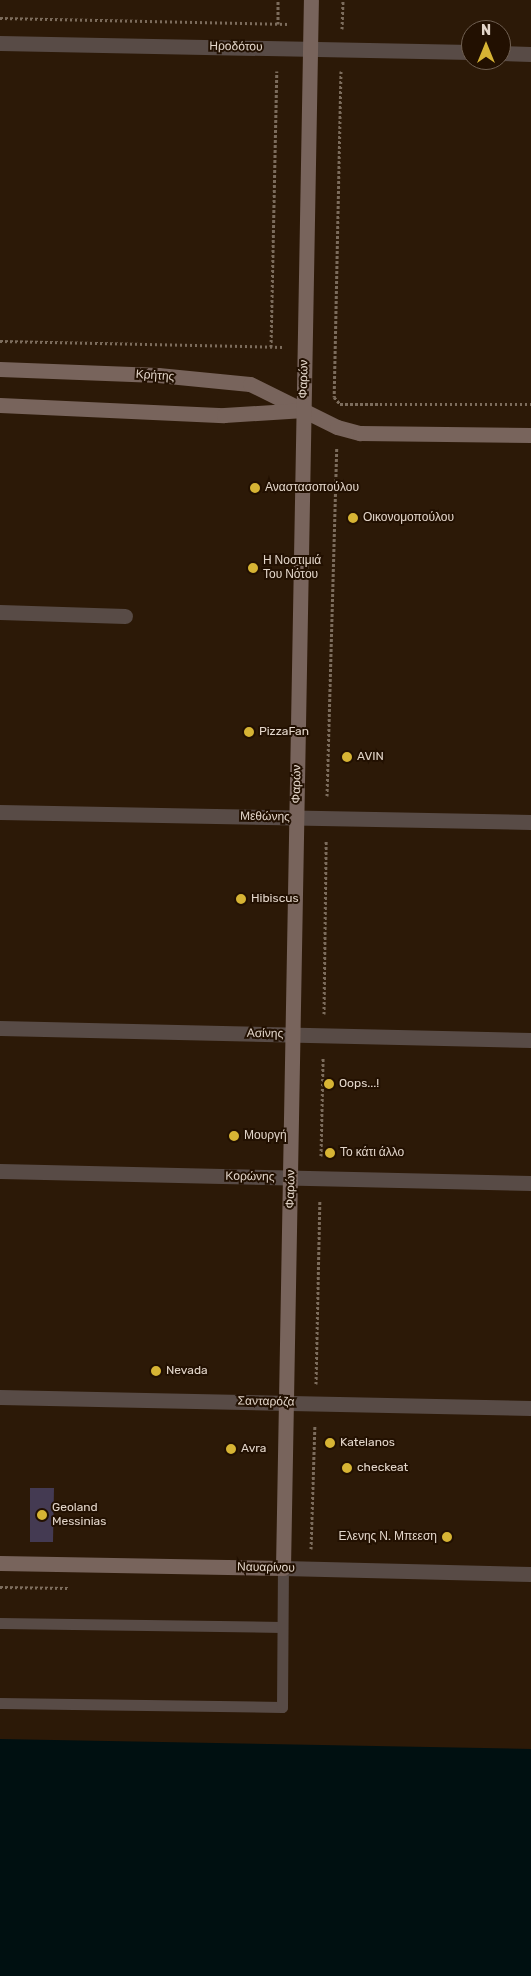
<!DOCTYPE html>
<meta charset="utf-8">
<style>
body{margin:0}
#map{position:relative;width:531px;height:1976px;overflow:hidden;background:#2c1907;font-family:Rubik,sans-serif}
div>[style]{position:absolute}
.water>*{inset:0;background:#001011}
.building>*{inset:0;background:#443a52}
.path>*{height:3px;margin-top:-1.5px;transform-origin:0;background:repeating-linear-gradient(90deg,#7c6c5c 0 2.5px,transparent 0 5px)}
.lane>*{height:11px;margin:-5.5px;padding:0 5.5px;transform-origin:5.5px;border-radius:5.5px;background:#584b46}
.street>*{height:15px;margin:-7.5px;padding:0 7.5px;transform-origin:7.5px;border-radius:7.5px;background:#584b46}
.secondary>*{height:15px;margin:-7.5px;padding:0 7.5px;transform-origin:7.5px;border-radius:7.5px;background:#78645c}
.dots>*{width:14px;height:14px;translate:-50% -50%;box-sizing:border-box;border:2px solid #221001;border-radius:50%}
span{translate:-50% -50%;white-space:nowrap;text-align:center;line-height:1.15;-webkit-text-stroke:4px #221001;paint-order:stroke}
.street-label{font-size:12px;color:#e3d6ca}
.poi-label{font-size:12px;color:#e3d6ca}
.left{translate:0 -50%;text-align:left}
.right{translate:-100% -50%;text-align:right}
.north{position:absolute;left:461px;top:20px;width:50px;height:50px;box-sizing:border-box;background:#221001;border:1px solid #6f5f51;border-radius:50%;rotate:0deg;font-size:14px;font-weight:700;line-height:20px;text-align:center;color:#e3d6ca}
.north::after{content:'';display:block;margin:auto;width:18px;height:22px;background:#d7b434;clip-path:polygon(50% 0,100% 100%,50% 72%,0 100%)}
</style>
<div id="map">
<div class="water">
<i style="clip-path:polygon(0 1739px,531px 1749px,531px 1976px,0 1976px)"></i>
</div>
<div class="building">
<i style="clip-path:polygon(30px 1488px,54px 1488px,53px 1542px,30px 1542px)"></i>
</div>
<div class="path">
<i style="left:0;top:18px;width:289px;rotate:1.2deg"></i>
<i style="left:278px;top:24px;width:24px;rotate:-90deg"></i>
<i style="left:342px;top:29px;width:29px;rotate:-88deg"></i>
<i style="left:476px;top:29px;width:23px"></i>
<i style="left:341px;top:71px;width:326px;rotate:91.2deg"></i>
<i style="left:334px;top:397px;width:9px;rotate:49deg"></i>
<i style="left:340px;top:404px;width:191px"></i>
<i style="left:0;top:341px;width:283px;rotate:1.2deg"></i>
<i style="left:271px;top:347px;width:276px;rotate:-88.8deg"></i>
<i style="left:327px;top:796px;width:348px;rotate:-88.4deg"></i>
<i style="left:324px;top:1014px;width:174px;rotate:-89.3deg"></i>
<i style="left:321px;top:1156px;width:99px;rotate:-88.8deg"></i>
<i style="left:316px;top:1384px;width:184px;rotate:-88.8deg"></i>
<i style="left:311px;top:1549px;width:124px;rotate:-88.2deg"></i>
<i style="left:0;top:1587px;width:68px;rotate:0.8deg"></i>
</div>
<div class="lane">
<i style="left:0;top:1623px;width:282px;rotate:0.8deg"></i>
<i style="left:0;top:1703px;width:282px;rotate:0.8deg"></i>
<i style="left:282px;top:1707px;width:139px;rotate:-89.6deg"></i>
</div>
<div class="street">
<i style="left:0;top:43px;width:471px;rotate:1.1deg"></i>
<i style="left:501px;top:53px;width:30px;rotate:2deg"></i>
<i style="left:0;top:612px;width:125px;rotate:1.8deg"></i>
<i style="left:0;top:812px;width:531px;rotate:1.08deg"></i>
<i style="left:0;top:1028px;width:531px;rotate:1.29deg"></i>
<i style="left:0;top:1171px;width:531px;rotate:1.29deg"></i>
<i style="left:0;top:1397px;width:531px;rotate:1.19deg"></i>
<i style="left:283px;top:1568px;width:248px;rotate:1.4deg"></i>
</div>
<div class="secondary">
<i style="left:0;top:369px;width:158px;rotate:2.2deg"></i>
<i style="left:158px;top:375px;width:92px;rotate:5.6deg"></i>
<i style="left:250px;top:384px;width:97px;rotate:26.3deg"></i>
<i style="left:337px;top:427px;width:24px;rotate:15deg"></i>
<i style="left:360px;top:433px;width:171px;rotate:0.7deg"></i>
<i style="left:0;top:405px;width:224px;rotate:2.6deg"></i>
<i style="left:224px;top:415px;width:80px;rotate:-3.6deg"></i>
<i style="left:0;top:1563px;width:283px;rotate:1deg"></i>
<i style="left:283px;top:1568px;width:1568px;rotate:-88.98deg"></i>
</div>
<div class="dots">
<i style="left:255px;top:488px;background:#d7b434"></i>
<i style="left:353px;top:518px;background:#d7b434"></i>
<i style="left:253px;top:568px;background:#d7b434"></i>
<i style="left:249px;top:732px;background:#d7b434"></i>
<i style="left:347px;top:757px;background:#d7b434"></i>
<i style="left:241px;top:899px;background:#d7b434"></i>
<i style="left:329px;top:1084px;background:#d7b434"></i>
<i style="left:234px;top:1136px;background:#d7b434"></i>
<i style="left:330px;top:1153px;background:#d7b434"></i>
<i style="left:156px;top:1371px;background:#d7b434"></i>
<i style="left:330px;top:1443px;background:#d7b434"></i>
<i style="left:231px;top:1449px;background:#d7b434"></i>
<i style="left:347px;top:1468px;background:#d7b434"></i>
<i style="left:42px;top:1515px;background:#d7b434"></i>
<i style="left:447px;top:1537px;background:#d7b434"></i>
</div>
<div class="street-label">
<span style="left:236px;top:47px;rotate:1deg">Ηροδότου</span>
<span style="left:155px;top:376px;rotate:4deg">Κρήτης</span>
<span style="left:304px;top:379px;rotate:-89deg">Φαρών</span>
<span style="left:297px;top:784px;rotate:-89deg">Φαρών</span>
<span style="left:265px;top:817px;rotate:1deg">Μεθώνης</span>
<span style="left:265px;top:1034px;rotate:1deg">Ασίνης</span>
<span style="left:250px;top:1177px;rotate:1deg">Κορώνης</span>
<span style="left:291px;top:1189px;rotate:-89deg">Φαρών</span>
<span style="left:266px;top:1402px;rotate:1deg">Σανταρόζα</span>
<span style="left:266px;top:1568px;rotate:1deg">Ναυαρίνου</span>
</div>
<div class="poi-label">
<span class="left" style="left:265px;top:488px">Αναστασοπούλου</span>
<span class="left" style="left:363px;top:518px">Οικονομοπούλου</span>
<span class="left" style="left:263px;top:568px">Η Νοστιμιά<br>Του Νότου</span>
<span class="left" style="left:259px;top:732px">PizzaFan</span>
<span class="left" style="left:357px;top:757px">AVIN</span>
<span class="left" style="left:251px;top:899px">Hibiscus</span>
<span class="left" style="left:339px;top:1084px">Oops...!</span>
<span class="left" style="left:244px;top:1136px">Μουργή</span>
<span class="left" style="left:340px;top:1153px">Το κάτι άλλο</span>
<span class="left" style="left:166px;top:1371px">Nevada</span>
<span class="left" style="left:340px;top:1443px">Katelanos</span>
<span class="left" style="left:241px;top:1449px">Avra</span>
<span class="left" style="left:357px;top:1468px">checkeat</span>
<span class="left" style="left:52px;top:1515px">Geoland<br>Messinias</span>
<span class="right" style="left:437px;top:1537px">Ελενης Ν. Μπεεση</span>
</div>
<div class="north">N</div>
</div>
